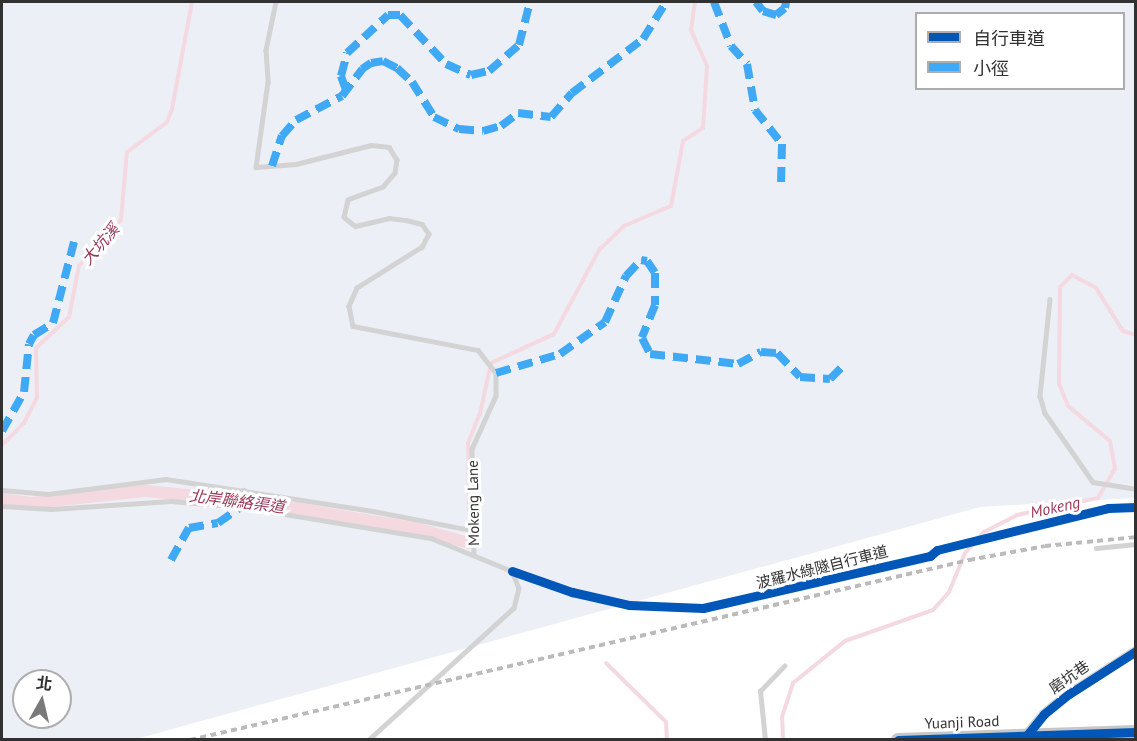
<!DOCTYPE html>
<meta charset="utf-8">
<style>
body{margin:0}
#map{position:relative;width:1137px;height:741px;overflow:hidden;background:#fff;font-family:"PT Sans","Noto Sans TC",sans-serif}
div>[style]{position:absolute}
.green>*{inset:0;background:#edeff6}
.stream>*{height:4px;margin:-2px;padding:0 2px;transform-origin:2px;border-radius:2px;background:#f4d9e1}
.canal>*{height:12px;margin:-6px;padding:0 6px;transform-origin:6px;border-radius:6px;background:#f4d9e1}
.service>*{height:4.5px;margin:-2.25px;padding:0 2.25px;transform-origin:2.25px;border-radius:2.25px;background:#d3d3d3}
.tertiary>*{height:10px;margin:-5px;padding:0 5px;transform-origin:5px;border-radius:5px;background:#d3d3d3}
.primary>*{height:14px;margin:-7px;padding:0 7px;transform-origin:7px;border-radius:7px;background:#c7c7c7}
.rail>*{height:4px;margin-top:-2px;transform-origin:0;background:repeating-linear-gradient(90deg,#bbb 0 6px,transparent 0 10.5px)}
.quiet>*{height:8px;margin-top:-4px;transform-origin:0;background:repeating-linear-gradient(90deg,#3fa9f5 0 15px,transparent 0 23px)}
.cycleway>*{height:9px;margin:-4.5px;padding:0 4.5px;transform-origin:4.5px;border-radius:4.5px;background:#0057b8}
span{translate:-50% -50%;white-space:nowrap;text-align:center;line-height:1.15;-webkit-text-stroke:6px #fff;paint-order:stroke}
.street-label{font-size:15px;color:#313131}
.water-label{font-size:16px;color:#9a3755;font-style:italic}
.frame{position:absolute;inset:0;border:3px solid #313131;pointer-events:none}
.legend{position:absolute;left:915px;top:12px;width:210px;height:78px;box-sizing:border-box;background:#fff;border:2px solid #adadad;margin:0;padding:8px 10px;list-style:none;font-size:18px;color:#313131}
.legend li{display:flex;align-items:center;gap:12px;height:30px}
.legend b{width:30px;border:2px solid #adadad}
.north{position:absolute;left:12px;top:669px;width:60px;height:60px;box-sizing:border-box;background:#fff;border:2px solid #adadad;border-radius:50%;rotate:8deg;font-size:16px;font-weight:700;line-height:24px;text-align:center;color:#313131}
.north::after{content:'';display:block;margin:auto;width:21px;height:27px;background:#797979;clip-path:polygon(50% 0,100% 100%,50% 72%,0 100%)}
</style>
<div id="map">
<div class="green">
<i style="clip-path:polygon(evenodd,2px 2px,1135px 2px,1135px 498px,980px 507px,136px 739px,2px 739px,2px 2px,916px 14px,1124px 14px,1124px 88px,916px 88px,916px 14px,2px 2px,24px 681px,60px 681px,60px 717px,24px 717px,24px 681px)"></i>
</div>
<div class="stream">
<i style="left:2px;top:445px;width:31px;rotate:-45deg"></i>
<i style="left:24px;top:423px;width:29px;rotate:-63deg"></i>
<i style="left:37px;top:397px;width:49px;rotate:-91.2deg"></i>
<i style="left:36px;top:348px;width:45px;rotate:-43.2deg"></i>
<i style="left:69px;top:317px;width:52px;rotate:-78.9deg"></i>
<i style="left:79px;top:266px;width:62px;rotate:-47.6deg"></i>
<i style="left:121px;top:220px;width:68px;rotate:-85deg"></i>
<i style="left:127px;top:152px;width:50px;rotate:-36.9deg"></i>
<i style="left:167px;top:122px;width:14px;rotate:-69deg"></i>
<i style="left:172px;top:109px;width:109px;rotate:-79.4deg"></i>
<i style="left:469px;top:511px;width:68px;rotate:-90.8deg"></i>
<i style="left:468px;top:443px;width:31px;rotate:-68deg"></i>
<i style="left:480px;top:414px;width:52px;rotate:-77.8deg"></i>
<i style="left:491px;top:363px;width:69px;rotate:-24.7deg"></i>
<i style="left:554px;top:334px;width:95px;rotate:-61.8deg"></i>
<i style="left:599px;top:250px;width:35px;rotate:-44deg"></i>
<i style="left:624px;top:226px;width:51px;rotate:-23.1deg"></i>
<i style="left:671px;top:206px;width:66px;rotate:-79.5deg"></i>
<i style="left:683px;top:141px;width:24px;rotate:-33deg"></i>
<i style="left:703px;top:128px;width:62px;rotate:-86.3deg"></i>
<i style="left:707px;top:66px;width:39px;rotate:-114deg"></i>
<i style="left:691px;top:30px;width:28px;rotate:-82deg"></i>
<i style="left:606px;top:663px;width:84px;rotate:44.5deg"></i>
<i style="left:666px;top:722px;width:18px;rotate:87deg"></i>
<i style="left:783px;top:740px;width:23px;rotate:-92deg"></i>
<i style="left:782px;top:717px;width:36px;rotate:-72deg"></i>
<i style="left:793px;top:683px;width:67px;rotate:-38.9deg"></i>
<i style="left:845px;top:641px;width:93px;rotate:-19.4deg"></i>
<i style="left:933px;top:610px;width:24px;rotate:-48deg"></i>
<i style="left:949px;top:592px;width:42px;rotate:-67.7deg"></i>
<i style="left:965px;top:553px;width:28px;rotate:-48deg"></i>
<i style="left:984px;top:532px;width:37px;rotate:-27deg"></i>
<i style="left:1017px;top:515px;width:83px;rotate:-11.9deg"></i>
<i style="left:1098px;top:498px;width:34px;rotate:-60deg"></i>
<i style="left:1115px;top:469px;width:28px;rotate:-100deg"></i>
<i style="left:1110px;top:441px;width:55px;rotate:-140.2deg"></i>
<i style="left:1068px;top:406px;width:24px;rotate:-112deg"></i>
<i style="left:1059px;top:384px;width:97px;rotate:-89.4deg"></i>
<i style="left:1060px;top:287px;width:17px;rotate:-45deg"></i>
<i style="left:1072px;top:275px;width:27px;rotate:28deg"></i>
<i style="left:1096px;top:288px;width:51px;rotate:57.9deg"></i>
<i style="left:1123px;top:331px;width:14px;rotate:17deg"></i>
</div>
<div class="canal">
<i style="left:2px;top:499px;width:29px;rotate:8deg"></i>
<i style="left:31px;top:503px;width:115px;rotate:-6deg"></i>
<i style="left:145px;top:491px;width:108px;rotate:5.3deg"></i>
<i style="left:253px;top:501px;width:164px;rotate:9.5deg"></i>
<i style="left:415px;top:528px;width:56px;rotate:15.5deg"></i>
</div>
<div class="service">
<i style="left:276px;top:2px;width:49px;rotate:101.8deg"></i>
<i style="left:266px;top:50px;width:32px;rotate:86deg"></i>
<i style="left:268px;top:82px;width:86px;rotate:98deg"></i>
<i style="left:256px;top:167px;width:40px;rotate:-4.3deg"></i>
<i style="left:296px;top:164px;width:77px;rotate:-14.2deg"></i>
<i style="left:371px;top:145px;width:18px;rotate:6deg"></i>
<i style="left:389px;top:147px;width:15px;rotate:58deg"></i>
<i style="left:397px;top:160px;width:13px;rotate:99deg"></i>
<i style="left:395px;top:173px;width:18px;rotate:131deg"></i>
<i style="left:383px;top:187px;width:37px;rotate:160deg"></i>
<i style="left:348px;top:200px;width:17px;rotate:103deg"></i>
<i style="left:344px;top:217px;width:14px;rotate:39deg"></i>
<i style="left:355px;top:226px;width:35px;rotate:-13deg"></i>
<i style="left:389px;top:218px;width:17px;rotate:7deg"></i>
<i style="left:406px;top:220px;width:16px;rotate:14deg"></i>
<i style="left:422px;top:224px;width:12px;rotate:55deg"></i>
<i style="left:429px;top:234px;width:15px;rotate:118deg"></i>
<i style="left:422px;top:247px;width:77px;rotate:147.8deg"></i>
<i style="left:357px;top:288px;width:20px;rotate:114deg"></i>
<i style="left:349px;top:306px;width:20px;rotate:79deg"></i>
<i style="left:353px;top:326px;width:127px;rotate:10.9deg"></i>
<i style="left:478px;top:350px;width:29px;rotate:52deg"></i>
<i style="left:496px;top:373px;width:23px;rotate:90deg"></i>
<i style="left:496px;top:396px;width:58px;rotate:114.4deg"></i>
<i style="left:472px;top:449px;width:105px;rotate:88.9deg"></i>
<i style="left:1050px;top:299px;width:98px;rotate:95.9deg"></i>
<i style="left:1040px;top:396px;width:18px;rotate:74deg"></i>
<i style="left:1045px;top:413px;width:84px;rotate:55.2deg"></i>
<i style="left:1093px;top:482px;width:44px;rotate:9.2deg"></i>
<i style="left:2px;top:490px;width:46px;rotate:5deg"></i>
<i style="left:48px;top:494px;width:119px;rotate:-7.2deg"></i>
<i style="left:166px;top:479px;width:209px;rotate:8.8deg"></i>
<i style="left:373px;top:511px;width:105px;rotate:11deg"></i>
<i style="left:2px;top:506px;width:49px;rotate:3.5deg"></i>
<i style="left:51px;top:509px;width:120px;rotate:-3.8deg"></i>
<i style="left:171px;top:501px;width:70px;rotate:4.9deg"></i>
<i style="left:241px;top:507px;width:193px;rotate:9.3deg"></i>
<i style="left:431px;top:538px;width:87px;rotate:22.2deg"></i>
<i style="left:512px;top:571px;width:18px;rotate:68deg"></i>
<i style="left:519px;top:588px;width:21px;rotate:104deg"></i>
<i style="left:514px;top:608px;width:196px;rotate:137.7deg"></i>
<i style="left:241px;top:507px;width:17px;rotate:-80deg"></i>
<i style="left:1096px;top:548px;width:40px;rotate:-5.7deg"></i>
<i style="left:765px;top:740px;width:49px;rotate:-95.8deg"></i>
<i style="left:760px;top:691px;width:35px;rotate:-46deg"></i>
</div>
<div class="tertiary">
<i style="left:1023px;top:739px;width:33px;rotate:-50deg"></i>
<i style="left:1044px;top:714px;width:32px;rotate:-39deg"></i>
<i style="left:1069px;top:694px;width:80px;rotate:-32.7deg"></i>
</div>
<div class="primary">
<i style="left:898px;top:740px;width:238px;rotate:-1.9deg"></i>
</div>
<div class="rail">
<i style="left:190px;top:740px;width:800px;rotate:-13.01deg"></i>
<i style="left:969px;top:560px;width:77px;rotate:-10.4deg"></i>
<i style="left:1045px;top:546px;width:91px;rotate:-5.6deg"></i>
</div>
<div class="quiet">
<i style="left:714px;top:2px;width:47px;rotate:68.9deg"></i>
<i style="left:731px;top:46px;width:24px;rotate:48deg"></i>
<i style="left:747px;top:64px;width:47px;rotate:80.1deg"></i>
<i style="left:755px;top:110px;width:43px;rotate:51.5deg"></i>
<i style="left:782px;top:144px;width:40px;rotate:91.4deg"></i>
<i style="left:756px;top:2px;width:11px;rotate:52deg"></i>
<i style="left:763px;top:11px;width:14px;rotate:17deg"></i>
<i style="left:776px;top:15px;width:11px;rotate:-38deg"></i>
<i style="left:785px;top:8px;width:6px;rotate:-81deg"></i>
<i style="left:346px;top:90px;width:15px;rotate:-110deg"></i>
<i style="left:341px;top:76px;width:24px;rotate:-75deg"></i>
<i style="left:347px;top:53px;width:56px;rotate:-42.8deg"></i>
<i style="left:388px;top:15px;width:12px"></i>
<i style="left:400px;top:15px;width:67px;rotate:46.8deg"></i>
<i style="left:446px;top:64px;width:27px;rotate:24deg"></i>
<i style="left:471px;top:75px;width:18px;rotate:-13deg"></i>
<i style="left:489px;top:71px;width:40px;rotate:-41deg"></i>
<i style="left:519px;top:45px;width:44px;rotate:-75.7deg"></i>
<i style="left:272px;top:166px;width:32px;rotate:-72deg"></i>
<i style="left:282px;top:136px;width:21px;rotate:-49deg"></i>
<i style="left:296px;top:120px;width:52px;rotate:-27.6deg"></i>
<i style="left:342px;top:96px;width:34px;rotate:-53deg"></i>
<i style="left:362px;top:69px;width:11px;rotate:-34deg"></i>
<i style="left:371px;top:63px;width:12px;rotate:-9deg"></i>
<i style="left:383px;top:61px;width:16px;rotate:27deg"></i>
<i style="left:397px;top:68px;width:21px;rotate:43deg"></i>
<i style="left:412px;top:82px;width:41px;rotate:57.8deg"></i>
<i style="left:434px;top:117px;width:28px;rotate:26deg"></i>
<i style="left:459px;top:129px;width:24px;rotate:5deg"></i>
<i style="left:483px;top:131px;width:19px;rotate:-16deg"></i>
<i style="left:501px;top:126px;width:21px;rotate:-37deg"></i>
<i style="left:518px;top:113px;width:33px;rotate:7deg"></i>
<i style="left:551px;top:117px;width:32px;rotate:-49deg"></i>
<i style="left:572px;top:93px;width:89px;rotate:-37.3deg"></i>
<i style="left:643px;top:39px;width:44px;rotate:-58.1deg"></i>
<i style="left:496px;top:373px;width:67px;rotate:-16.5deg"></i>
<i style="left:560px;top:354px;width:55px;rotate:-35.4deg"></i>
<i style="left:605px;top:322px;width:51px;rotate:-65.5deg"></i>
<i style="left:626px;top:276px;width:22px;rotate:-47deg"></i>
<i style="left:641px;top:260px;width:6px;rotate:9deg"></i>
<i style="left:647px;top:261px;width:14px;rotate:56deg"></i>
<i style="left:655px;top:273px;width:32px;rotate:90deg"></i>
<i style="left:655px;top:305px;width:35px;rotate:112deg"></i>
<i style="left:642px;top:338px;width:18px;rotate:63deg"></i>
<i style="left:650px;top:354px;width:89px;rotate:6.5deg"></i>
<i style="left:738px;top:364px;width:26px;rotate:-28deg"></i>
<i style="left:761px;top:352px;width:16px;rotate:4deg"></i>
<i style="left:777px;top:353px;width:33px;rotate:46deg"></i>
<i style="left:800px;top:377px;width:30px;rotate:4deg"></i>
<i style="left:830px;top:379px;width:16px;rotate:-45deg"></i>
<i style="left:2px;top:431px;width:45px;rotate:-60.6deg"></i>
<i style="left:24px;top:392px;width:48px;rotate:-84.1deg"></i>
<i style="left:29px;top:344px;width:10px;rotate:-61deg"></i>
<i style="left:34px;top:335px;width:22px;rotate:-32deg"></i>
<i style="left:53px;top:323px;width:84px;rotate:-75.5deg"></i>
<i style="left:171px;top:560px;width:37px;rotate:-61deg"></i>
<i style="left:189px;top:528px;width:29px;rotate:-10deg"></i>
<i style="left:218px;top:523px;width:28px;rotate:-35deg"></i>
</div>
<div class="cycleway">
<i style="left:512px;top:571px;width:64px;rotate:19.3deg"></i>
<i style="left:572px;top:592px;width:58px;rotate:12.8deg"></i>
<i style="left:629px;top:605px;width:74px;rotate:2.3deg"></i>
<i style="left:703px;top:608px;width:233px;rotate:-12.9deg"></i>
<i style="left:930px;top:556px;width:9px;rotate:-41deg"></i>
<i style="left:937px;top:550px;width:176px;rotate:-13.8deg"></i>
<i style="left:1108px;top:508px;width:28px;rotate:-2deg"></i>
<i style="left:898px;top:740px;width:238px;rotate:-1.9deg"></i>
<i style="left:1023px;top:740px;width:33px;rotate:-51deg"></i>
<i style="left:1044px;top:714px;width:32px;rotate:-39deg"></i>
<i style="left:1069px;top:694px;width:80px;rotate:-32.7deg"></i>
</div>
<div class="street-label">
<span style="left:473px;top:503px;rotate:-91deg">Mokeng Lane</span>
<span style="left:822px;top:567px;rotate:-14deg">波羅水綠隧自行車道</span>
<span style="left:1069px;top:677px;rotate:-35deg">磨坑巷</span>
<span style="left:962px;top:722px;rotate:-2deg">Yuanji Road</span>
</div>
<div class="water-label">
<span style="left:100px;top:244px;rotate:-49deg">大坑溪</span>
<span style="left:237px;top:501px;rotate:7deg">北岸聯絡渠道</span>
<span style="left:1055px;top:507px;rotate:-12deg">Mokeng</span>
</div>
<div class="frame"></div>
<ul class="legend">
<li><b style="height:8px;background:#0057b8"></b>自行車道</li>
<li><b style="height:8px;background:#3fa9f5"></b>小徑</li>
</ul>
<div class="north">北</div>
</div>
